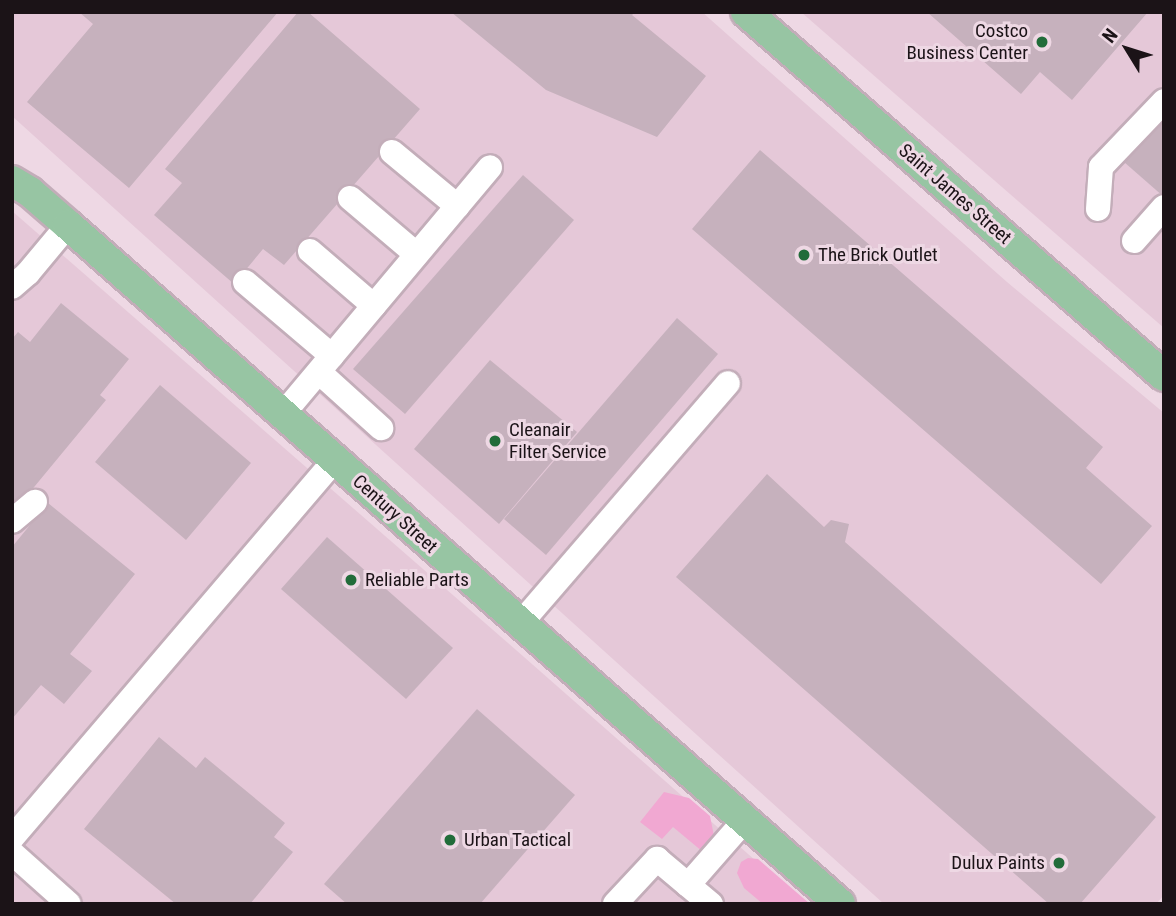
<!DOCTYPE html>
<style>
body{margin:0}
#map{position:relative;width:1176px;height:916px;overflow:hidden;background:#eed8e4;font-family:"Roboto Condensed",sans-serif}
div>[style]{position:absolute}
.built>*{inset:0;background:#e5c8d8}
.green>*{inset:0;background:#f1a8d2}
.building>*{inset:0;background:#c6b1bd}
.roads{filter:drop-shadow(2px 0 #c3adb9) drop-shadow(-2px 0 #c3adb9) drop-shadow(0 2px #c3adb9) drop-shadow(0 -2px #c3adb9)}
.minor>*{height:24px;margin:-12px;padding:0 12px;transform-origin:12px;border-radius:12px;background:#fff}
.major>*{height:30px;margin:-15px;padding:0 15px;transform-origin:15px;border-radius:15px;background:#97c5a3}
.dots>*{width:19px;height:19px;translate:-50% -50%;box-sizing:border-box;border:4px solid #eed8e4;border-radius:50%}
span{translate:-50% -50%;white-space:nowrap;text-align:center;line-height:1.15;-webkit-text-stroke:6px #eed8e4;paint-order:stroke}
.poi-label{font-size:19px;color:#1b1317}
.right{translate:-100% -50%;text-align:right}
.left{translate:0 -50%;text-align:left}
.street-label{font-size:19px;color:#1b1317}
.frame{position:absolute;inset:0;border:14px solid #1b1317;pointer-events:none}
.north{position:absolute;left:1092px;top:14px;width:70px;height:70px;-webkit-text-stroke:5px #eed8e4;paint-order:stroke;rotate:308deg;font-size:19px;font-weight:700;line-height:28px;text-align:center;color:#1b1317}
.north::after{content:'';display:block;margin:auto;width:24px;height:32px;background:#1b1317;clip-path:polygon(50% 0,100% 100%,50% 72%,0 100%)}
</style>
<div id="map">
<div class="built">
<i style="clip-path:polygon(12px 12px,702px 12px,1007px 282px,1164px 413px,1164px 895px,1156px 904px,884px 904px,12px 116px)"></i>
<i style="clip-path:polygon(801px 12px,1164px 12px,1164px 328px)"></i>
<i style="clip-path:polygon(12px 211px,524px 657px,805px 904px,12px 904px)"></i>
</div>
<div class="green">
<i style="clip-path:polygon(664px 792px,689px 798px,710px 816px,714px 836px,703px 852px,673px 827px,662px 839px,640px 822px)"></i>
<i style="clip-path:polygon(748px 858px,758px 859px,810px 904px,763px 904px,744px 888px,737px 873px,741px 862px)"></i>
</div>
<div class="building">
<i style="clip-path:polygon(79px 12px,278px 12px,129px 188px,27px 102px,93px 24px)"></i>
<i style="clip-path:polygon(298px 12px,308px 12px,420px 109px,284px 265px,263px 249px,234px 284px,154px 215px,182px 183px,165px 169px)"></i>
<i style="clip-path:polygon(451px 12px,635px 12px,632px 15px,706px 76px,657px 137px,546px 90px)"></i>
<i style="clip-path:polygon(927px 12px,1148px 12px,1072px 100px,1040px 72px,1021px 94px)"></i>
<i style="clip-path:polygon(1164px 117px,1164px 197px,1124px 162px)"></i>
<i style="clip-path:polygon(760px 150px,1103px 447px,1086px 468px,1152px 526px,1101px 584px,692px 229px)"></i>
<i style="clip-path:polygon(523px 175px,574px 220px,405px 414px,353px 369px)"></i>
<i style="clip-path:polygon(61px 303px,129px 359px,100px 395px,106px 400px,30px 492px,12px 505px,12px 339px,18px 332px,30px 342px)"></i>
<i style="clip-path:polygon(677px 318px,718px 354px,546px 555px,504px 519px)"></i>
<i style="clip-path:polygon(490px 360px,577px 432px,499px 524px,414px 449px)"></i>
<i style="clip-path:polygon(160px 385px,251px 463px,186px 540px,95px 462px)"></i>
<i style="clip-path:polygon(767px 474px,824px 527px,831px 520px,849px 524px,845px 542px,1156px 817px,1080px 904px,1049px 904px,676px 577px)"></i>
<i style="clip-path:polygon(48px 503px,135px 574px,70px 654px,92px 671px,64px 704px,41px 685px,12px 719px,12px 547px)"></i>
<i style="clip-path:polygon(327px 537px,453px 648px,406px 699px,281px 589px)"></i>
<i style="clip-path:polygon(477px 709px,575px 795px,480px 904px,347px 904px,324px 884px)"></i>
<i style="clip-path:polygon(159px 737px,196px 768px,205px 757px,285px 823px,274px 837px,293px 852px,250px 904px,176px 904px,84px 829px)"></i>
</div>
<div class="roads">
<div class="minor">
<i style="left:392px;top:152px;width:85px;rotate:39.7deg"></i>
<i style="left:350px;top:198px;width:87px;rotate:40.3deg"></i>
<i style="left:1098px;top:209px;width:42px;rotate:-85.9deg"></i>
<i style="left:1101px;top:167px;width:91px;rotate:-46.3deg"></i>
<i style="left:1134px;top:241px;width:45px;rotate:-48.6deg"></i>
<i style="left:310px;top:251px;width:84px;rotate:40.7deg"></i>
<i style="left:245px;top:282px;width:114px;rotate:40.4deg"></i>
<i style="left:12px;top:287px;width:21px;rotate:-41deg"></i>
<i style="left:28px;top:273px;width:62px;rotate:-50.2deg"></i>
<i style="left:319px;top:372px;width:84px;rotate:42.1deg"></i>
<i style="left:283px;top:414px;width:322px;rotate:-50deg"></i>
<i style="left:12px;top:521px;width:30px;rotate:-40deg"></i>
<i style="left:520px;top:624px;width:318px;rotate:-49.2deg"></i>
<i style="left:12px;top:838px;width:497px;rotate:-49.5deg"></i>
<i style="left:12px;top:853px;width:76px;rotate:41.8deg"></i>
<i style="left:688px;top:885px;width:30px;rotate:40deg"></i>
<i style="left:615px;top:904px;width:62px;rotate:-47deg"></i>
<i style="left:657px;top:859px;width:40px;rotate:40deg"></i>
<i style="left:688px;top:885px;width:86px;rotate:-48.8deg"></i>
</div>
<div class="major">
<i style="left:746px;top:12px;width:554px;rotate:41.05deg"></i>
<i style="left:12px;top:181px;width:21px;rotate:31deg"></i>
<i style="left:30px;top:192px;width:50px;rotate:41deg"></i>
<i style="left:68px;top:225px;width:1028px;rotate:41.33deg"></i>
</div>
</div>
<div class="dots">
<i style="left:1042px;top:42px;background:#226c3a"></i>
<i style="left:804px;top:255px;background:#226c3a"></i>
<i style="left:495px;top:441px;background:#226c3a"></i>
<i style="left:351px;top:580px;background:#226c3a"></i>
<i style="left:450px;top:840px;background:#226c3a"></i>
<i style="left:1059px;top:863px;background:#226c3a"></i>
</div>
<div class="poi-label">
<span class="right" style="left:1028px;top:42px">Costco<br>Business Center</span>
<span class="left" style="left:818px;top:255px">The Brick Outlet</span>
<span class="left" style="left:509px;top:441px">Cleanair<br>Filter Service</span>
<span class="left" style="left:365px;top:580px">Reliable Parts</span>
<span class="left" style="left:464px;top:840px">Urban Tactical</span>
<span class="right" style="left:1045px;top:863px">Dulux Paints</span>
</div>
<div class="street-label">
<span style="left:955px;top:194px;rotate:41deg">Saint James Street</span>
<span style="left:395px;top:514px;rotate:42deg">Century Street</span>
</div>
<div class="frame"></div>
<div class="north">N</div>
</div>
